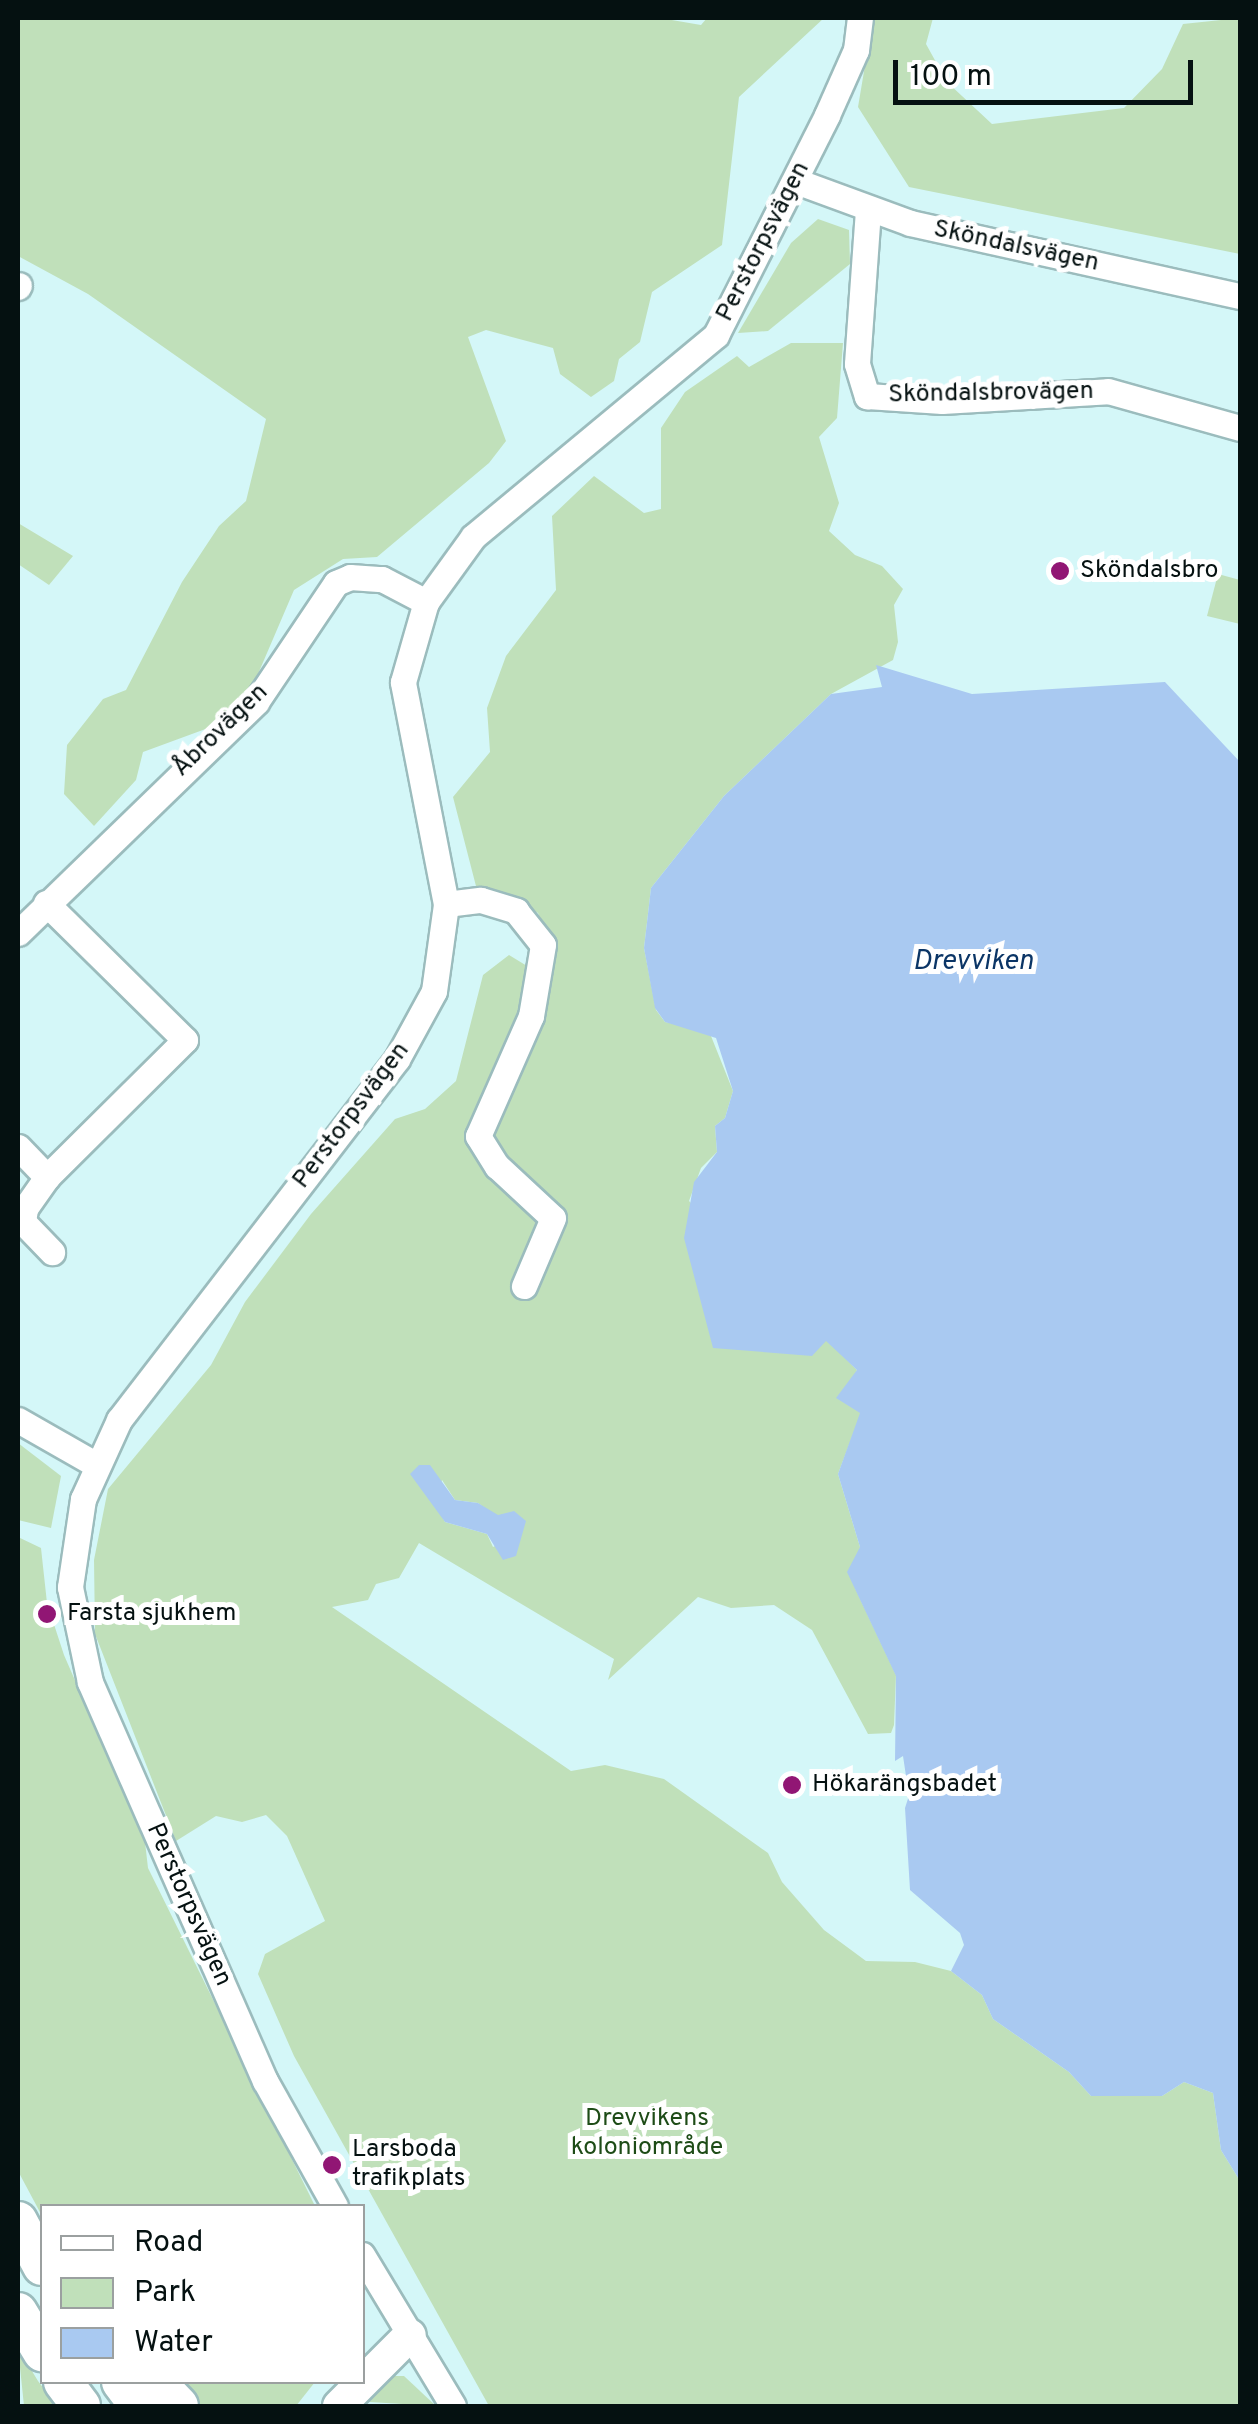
<!DOCTYPE html>
<meta charset="utf-8">
<style>
body{margin:0}
#map{position:relative;width:1258px;height:2424px;overflow:hidden;background:#d4f7f8;font-family:Overpass,sans-serif}
div>[style]{position:absolute}
.green>*{inset:0;background:#c0e0ba}
.water>*{inset:0;background:#a9c9f1}
.roads{filter:drop-shadow(2px 0 #9bbcbd) drop-shadow(-2px 0 #9bbcbd) drop-shadow(0 2px #9bbcbd) drop-shadow(0 -2px #9bbcbd)}
.minor>*{height:25px;margin:-12.5px;padding:0 12.5px;transform-origin:12.5px;border-radius:12.5px;background:#fff}
.major>*{height:32px;margin:-16px;padding:0 16px;transform-origin:16px;border-radius:16px;background:#fff}
.highway>*{height:38px;margin:-19px;padding:0 19px;transform-origin:19px;border-radius:19px;background:#fff}
.dots>*{width:28px;height:28px;translate:-50% -50%;box-sizing:border-box;border:5px solid #fff;border-radius:50%}
span{translate:-50% -50%;white-space:nowrap;text-align:center;line-height:1.15;-webkit-text-stroke:10px #fff;paint-order:stroke}
.street-label{font-size:25px;color:#051111}
.poi-label{font-size:25px;color:#051111}
.left{translate:0 -50%;text-align:left}
.park-label{font-size:25px;color:#1e4c17}
.water-label{font-size:28px;color:#0b3566;font-style:italic}
.frame{position:absolute;inset:0;border:20px solid #051111;pointer-events:none}
.legend{position:absolute;left:40px;top:2204px;width:325px;height:180px;box-sizing:border-box;background:#fff;border:2px solid #9ba0a0;margin:0;padding:12px 18px;list-style:none;font-size:30px;color:#051111}
.legend li{display:flex;align-items:center;gap:20px;height:50px}
.legend b{width:50px;border:2px solid #9ba0a0}
.scale{position:absolute;left:893px;top:60px;width:300px;height:45px;box-sizing:border-box;border:5px solid #051111;border-top:0;padding-left:12px;font-size:30px;line-height:35px;white-space:nowrap;color:#051111;-webkit-text-stroke:8px #fff;paint-order:stroke}
</style>
<div id="map">
<div class="green">
<i style="clip-path:polygon(18px 18px,660px 18px,701px 25px,707px 18px,824px 18px,739px 97px,722px 245px,652px 292px,640px 342px,619px 359px,614px 381px,591px 397px,560px 374px,553px 348px,486px 330px,468px 337px,506px 441px,489px 463px,377px 557px,343px 559px,294px 590px,255px 681px,211px 727px,143px 752px,136px 780px,94px 826px,64px 794px,67px 745px,103px 699px,126px 690px,182px 582px,219px 526px,246px 501px,266px 419px,88px 294px,18px 256px)"></i>
<i style="clip-path:polygon(873px 18px,933px 18px,926px 44px,947px 82px,992px 124px,1124px 108px,1162px 69px,1183px 24px,1240px 18px,1240px 254px,909px 187px,858px 107px)"></i>
<i style="clip-path:polygon(818px 219px,849px 230px,850px 264px,768px 331px,738px 333px,791px 243px)"></i>
<i style="clip-path:polygon(evenodd,791px 343px,843px 343px,837px 418px,819px 437px,839px 503px,829px 531px,855px 555px,882px 566px,903px 589px,894px 605px,898px 642px,893px 660px,831px 694px,724px 796px,651px 888px,644px 948px,656px 1010px,665px 1022px,709px 1031px,733px 1091px,725px 1118px,715px 1126px,717px 1152px,701px 1168px,689px 1201px,857px 1370px,846px 1399px,861px 1413px,838px 1474px,860px 1547px,855px 1588px,896px 1675px,894px 1725px,891px 1733px,868px 1734px,812px 1630px,774px 1605px,731px 1608px,698px 1597px,608px 1680px,614px 1659px,419px 1543px,399px 1578px,376px 1584px,368px 1600px,332px 1607px,571px 1771px,605px 1765px,664px 1779px,768px 1853px,782px 1882px,824px 1930px,866px 1961px,915px 1962px,951px 1971px,982px 1995px,993px 2019px,1069px 2072px,1091px 2096px,1162px 2096px,1184px 2082px,1213px 2093px,1221px 2150px,1240px 2181px,1240px 2406px,489px 2406px,294px 2056px,258px 1974px,265px 1954px,325px 1921px,287px 1836px,266px 1815px,242px 1822px,216px 1816px,176px 1841px,95px 1634px,94px 1560px,108px 1489px,211px 1365px,245px 1302px,311px 1214px,395px 1119px,425px 1109px,456px 1081px,483px 975px,509px 955px,545px 977px,553px 959px,538px 913px,517px 900px,477px 890px,453px 797px,490px 752px,487px 708px,506px 656px,556px 590px,552px 516px,594px 476px,644px 513px,661px 509px,661px 428px,685px 392px,737px 356px,749px 367px,791px 343px,442px 1480px,455px 1500px,478px 1503px,521px 1534px,493px 1547px,487px 1534px,445px 1522px,435px 1504px,442px 1480px)"></i>
<i style="clip-path:polygon(18px 523px,73px 556px,49px 585px,18px 564px)"></i>
<i style="clip-path:polygon(1218px 574px,1240px 580px,1240px 624px,1207px 616px)"></i>
<i style="clip-path:polygon(18px 1443px,61px 1476px,51px 1528px,18px 1520px)"></i>
<i style="clip-path:polygon(18px 1537px,41px 1548px,47px 1603px,64px 1655px,145px 1842px,148px 1868px,315px 2206px,42px 2206px,42px 2216px,18px 2171px)"></i>
<i style="clip-path:polygon(18px 2348px,38px 2381px,57px 2406px,24px 2406px)"></i>
<i style="clip-path:polygon(388px 2376px,404px 2376px,436px 2406px,353px 2401px)"></i>
<i style="clip-path:polygon(168px 2382px,315px 2382px,296px 2406px,190px 2406px)"></i>
</div>
<div class="water">
<i style="clip-path:polygon(876px 665px,972px 694px,1165px 682px,1240px 762px,1240px 2181px,1221px 2150px,1213px 2093px,1184px 2082px,1162px 2096px,1091px 2096px,1069px 2072px,993px 2019px,982px 1995px,951px 1971px,964px 1945px,960px 1933px,910px 1890px,905px 1808px,914px 1780px,906px 1776px,903px 1756px,895px 1761px,896px 1676px,847px 1572px,860px 1547px,838px 1474px,860px 1413px,836px 1398px,857px 1370px,826px 1341px,812px 1356px,713px 1348px,684px 1238px,694px 1182px,717px 1152px,715px 1126px,725px 1118px,733px 1091px,716px 1038px,665px 1022px,655px 1008px,644px 948px,651px 888px,724px 796px,831px 694px,882px 687px)"></i>
<i style="clip-path:polygon(419px 1465px,430px 1465px,455px 1500px,478px 1503px,498px 1515px,514px 1511px,526px 1521px,516px 1556px,503px 1560px,487px 1534px,445px 1522px,410px 1474px)"></i>
</div>
<div class="roads">
<div class="minor">
<i style="left:796px;top:181px;width:121px;rotate:20.2deg"></i>
<i style="left:910px;top:223px;width:338px;rotate:12.5deg"></i>
<i style="left:868px;top:210px;width:154px;rotate:94.1deg"></i>
<i style="left:857px;top:364px;width:34px;rotate:73deg"></i>
<i style="left:867px;top:396px;width:75px;rotate:3.8deg"></i>
<i style="left:942px;top:401px;width:166px;rotate:-3.4deg"></i>
<i style="left:1108px;top:391px;width:137px;rotate:15.7deg"></i>
<i style="left:18px;top:287px;width:2px;rotate:-63deg"></i>
<i style="left:46px;top:903px;width:195px;rotate:44.6deg"></i>
<i style="left:185px;top:1040px;width:194px;rotate:135.2deg"></i>
<i style="left:47px;top:1177px;width:39px;rotate:125deg"></i>
<i style="left:25px;top:1209px;width:13px;rotate:99deg"></i>
<i style="left:23px;top:1222px;width:42px;rotate:46deg"></i>
<i style="left:446px;top:904px;width:35px;rotate:-7deg"></i>
<i style="left:481px;top:900px;width:37px;rotate:17deg"></i>
<i style="left:516px;top:911px;width:43px;rotate:51.5deg"></i>
<i style="left:543px;top:945px;width:72px;rotate:99.6deg"></i>
<i style="left:531px;top:1016px;width:131px;rotate:113.8deg"></i>
<i style="left:478px;top:1136px;width:36px;rotate:58deg"></i>
<i style="left:497px;top:1166px;width:76px;rotate:42.9deg"></i>
<i style="left:553px;top:1218px;width:74px;rotate:113.1deg"></i>
<i style="left:18px;top:933px;width:332px;rotate:-44.1deg"></i>
<i style="left:256px;top:702px;width:143px;rotate:-56.1deg"></i>
<i style="left:336px;top:583px;width:15px;rotate:-23deg"></i>
<i style="left:350px;top:577px;width:32px;rotate:4deg"></i>
<i style="left:382px;top:579px;width:50px;rotate:27.6deg"></i>
<i style="left:18px;top:1147px;width:42px;rotate:46deg"></i>
<i style="left:18px;top:1420px;width:89px;rotate:29.7deg"></i>
<i style="left:335px;top:2206px;width:143px;rotate:-119.2deg"></i>
<i style="left:265px;top:2081px;width:436px;rotate:-113.7deg"></i>
<i style="left:90px;top:1682px;width:97px;rotate:-101.9deg"></i>
<i style="left:70px;top:1587px;width:89px;rotate:-81.6deg"></i>
<i style="left:83px;top:1499px;width:87px;rotate:-65.5deg"></i>
<i style="left:119px;top:1420px;width:456px;rotate:-52.4deg"></i>
<i style="left:397px;top:1059px;width:77px;rotate:-61.4deg"></i>
<i style="left:434px;top:991px;width:88px;rotate:-82.1deg"></i>
<i style="left:446px;top:904px;width:226px;rotate:-101deg"></i>
<i style="left:403px;top:682px;width:83px;rotate:-74deg"></i>
<i style="left:426px;top:602px;width:80px;rotate:-54.1deg"></i>
<i style="left:473px;top:537px;width:316px;rotate:-39.7deg"></i>
<i style="left:716px;top:335px;width:246px;rotate:-63.2deg"></i>
<i style="left:827px;top:115px;width:71px;rotate:-66deg"></i>
<i style="left:856px;top:50px;width:32px;rotate:-83deg"></i>
<i style="left:362px;top:2255px;width:176px;rotate:58.9deg"></i>
</div>
<div class="major">
<i style="left:339px;top:2406px;width:100px;rotate:-45deg"></i>
</div>
<div class="highway">
<i style="left:18px;top:2221px;width:51px;rotate:61.9deg"></i>
<i style="left:18px;top:2312px;width:47px;rotate:59deg"></i>
<i style="left:63px;top:2382px;width:30px;rotate:53deg"></i>
<i style="left:121px;top:2382px;width:30px;rotate:53deg"></i>
<i style="left:156px;top:2382px;width:33px;rotate:46deg"></i>
</div>
</div>
<div class="dots">
<i style="left:1060px;top:571px;background:#911674"></i>
<i style="left:47px;top:1614px;background:#911674"></i>
<i style="left:792px;top:1785px;background:#911674"></i>
<i style="left:332px;top:2165px;background:#911674"></i>
</div>
<div class="street-label">
<span style="left:764px;top:242px;rotate:-63deg">Perstorpsvägen</span>
<span style="left:1016px;top:247px;rotate:12deg">Sköndalsvägen</span>
<span style="left:991px;top:394px;rotate:-1deg">Sköndalsbrovägen</span>
<span style="left:221px;top:731px;rotate:-44deg">Åbrovägen</span>
<span style="left:352px;top:1116px;rotate:-53deg">Perstorpsvägen</span>
<span style="left:188px;top:1905px;rotate:66deg">Perstorpsvägen</span>
</div>
<div class="poi-label">
<span class="left" style="left:1080px;top:571px">Sköndalsbro</span>
<span class="left" style="left:67px;top:1614px">Farsta sjukhem</span>
<span class="left" style="left:812px;top:1785px">Hökarängsbadet</span>
<span class="left" style="left:352px;top:2165px">Larsboda<br>trafikplats</span>
</div>
<div class="park-label">
<span style="left:647px;top:2134px">Drevvikens<br>koloniområde</span>
</div>
<div class="water-label">
<span style="left:973px;top:962px">Drevviken</span>
</div>
<div class="frame"></div>
<ul class="legend">
<li><b style="height:12px;background:#fff"></b>Road</li>
<li><b style="height:28px;background:#c0e0ba"></b>Park</li>
<li><b style="height:28px;background:#a9c9f1"></b>Water</li>
</ul>
<div class="scale">100 m</div>
</div>
